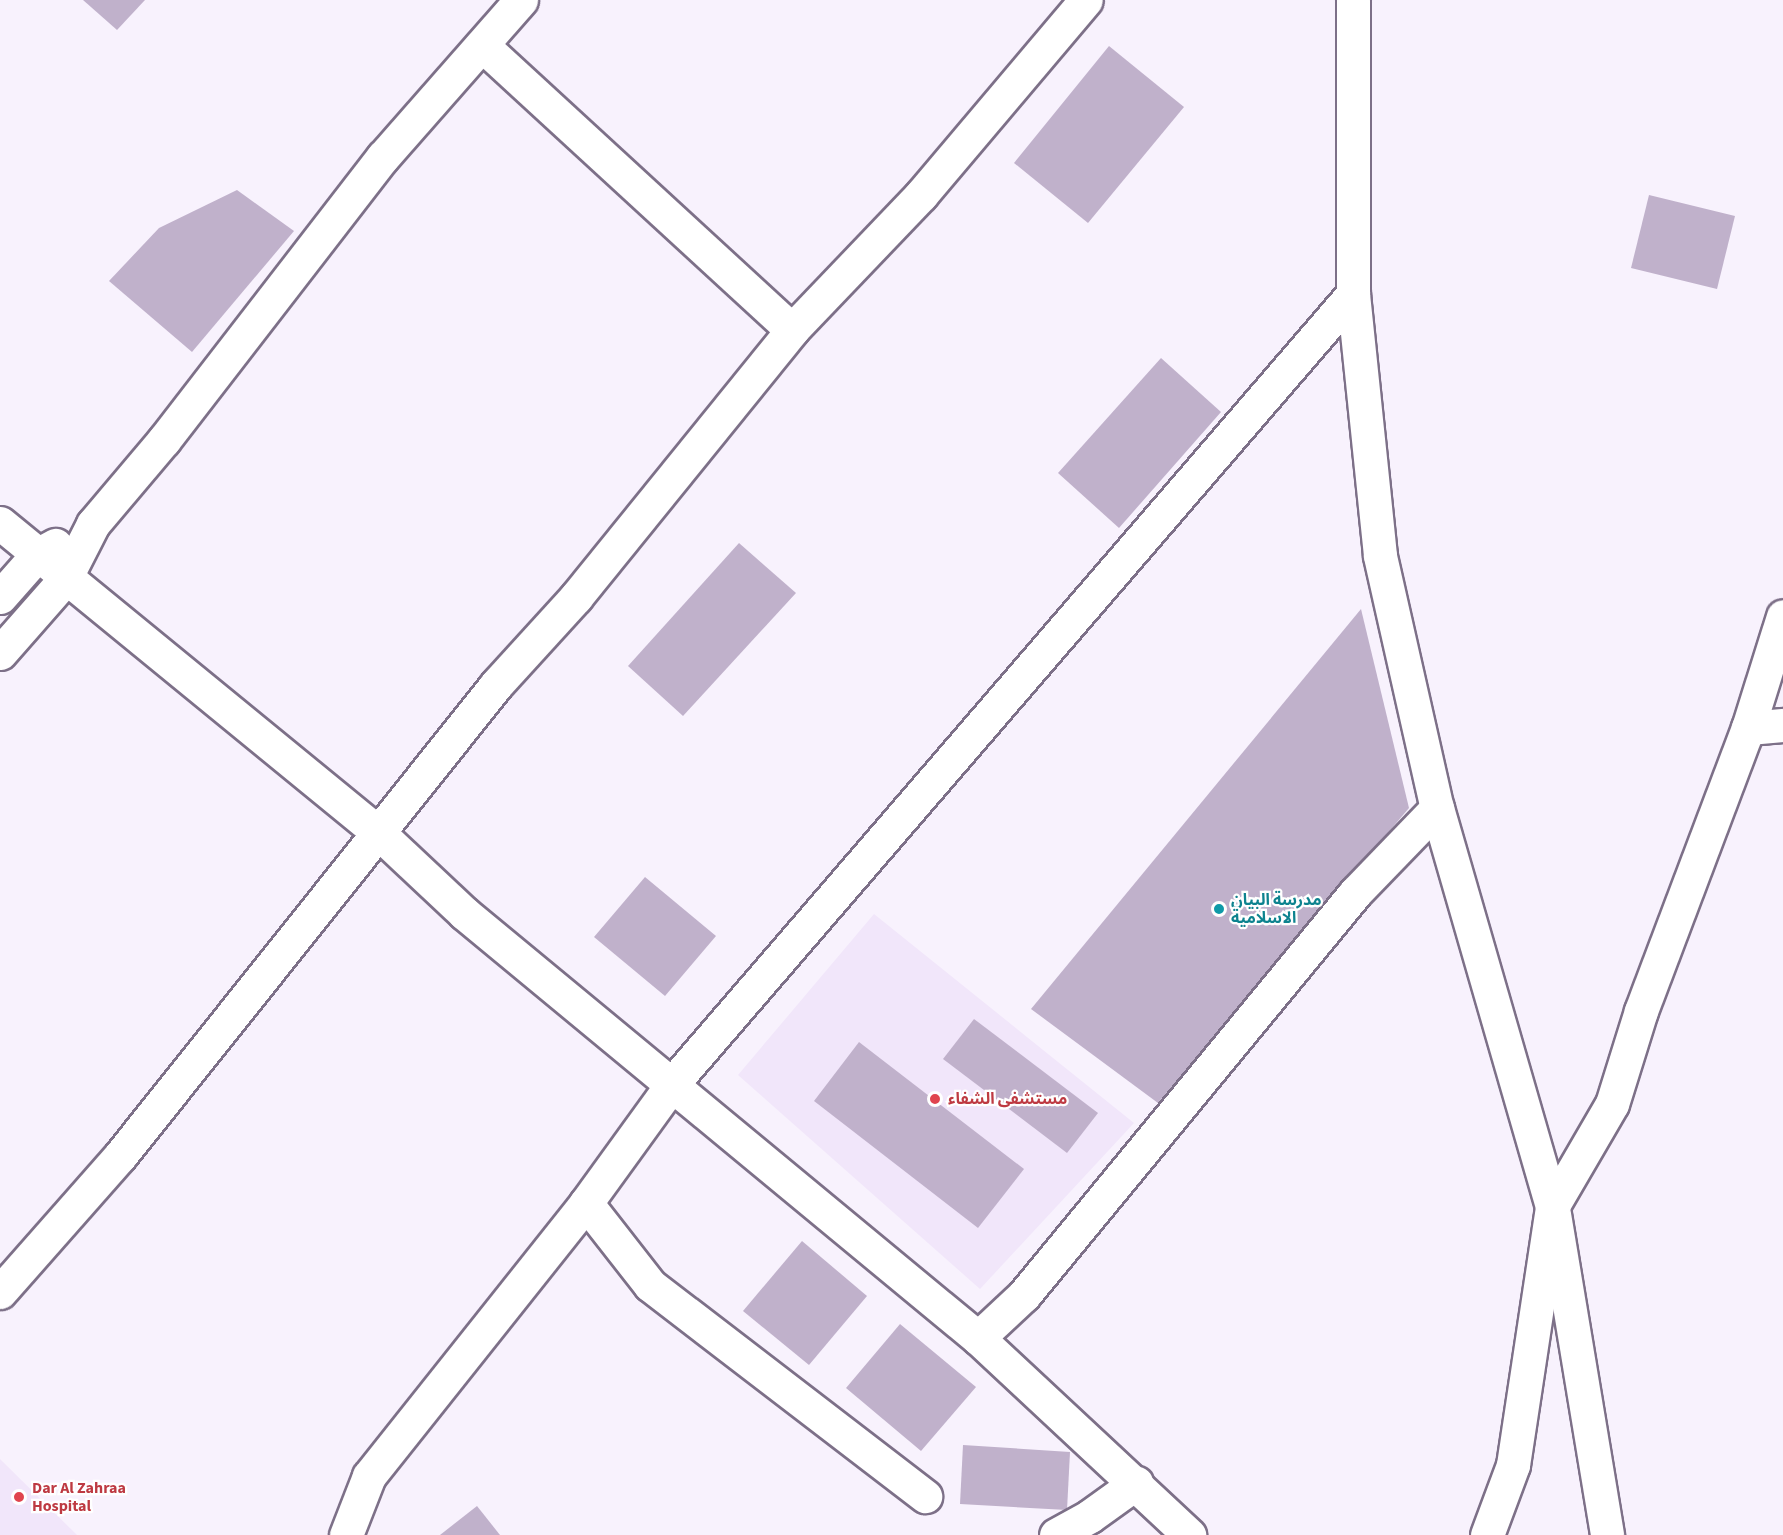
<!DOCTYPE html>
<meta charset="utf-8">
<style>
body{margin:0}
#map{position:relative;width:1783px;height:1535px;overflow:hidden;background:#f8f2fd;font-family:"Source Sans 3","Noto Sans Arabic",sans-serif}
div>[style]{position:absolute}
.built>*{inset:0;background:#f1e6fa}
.building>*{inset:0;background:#c0b1cb}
.roads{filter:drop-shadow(2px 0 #7d7088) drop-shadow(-2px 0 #7d7088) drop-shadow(0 2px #7d7088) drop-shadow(0 -2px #7d7088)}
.street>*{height:33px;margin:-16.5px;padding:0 16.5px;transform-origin:16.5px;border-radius:16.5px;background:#fff}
.secondary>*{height:33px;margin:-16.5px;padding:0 16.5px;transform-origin:16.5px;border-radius:16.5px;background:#fff}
.dots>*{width:16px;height:16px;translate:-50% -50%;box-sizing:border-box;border:3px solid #fff;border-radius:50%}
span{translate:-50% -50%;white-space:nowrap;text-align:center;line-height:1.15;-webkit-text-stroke:4.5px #fff;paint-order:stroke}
.culture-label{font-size:16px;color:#0d838f;font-weight:700}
.left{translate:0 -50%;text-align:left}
.health-label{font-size:16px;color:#be3a42;font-weight:700}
</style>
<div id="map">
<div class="built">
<i style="clip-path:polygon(874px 914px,1134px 1123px,980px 1289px,738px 1075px)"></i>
<i style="clip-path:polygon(0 1459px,77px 1535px,0 1535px)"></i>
</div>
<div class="building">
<i style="clip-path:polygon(83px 0,145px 0,117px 30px)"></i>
<i style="clip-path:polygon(1109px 46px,1184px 107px,1088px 223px,1014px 163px)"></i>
<i style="clip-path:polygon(237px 190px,294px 231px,192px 352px,109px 281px,159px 228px)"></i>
<i style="clip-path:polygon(1649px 195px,1735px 216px,1717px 289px,1631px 268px)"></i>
<i style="clip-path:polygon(1161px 358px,1221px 412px,1119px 528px,1058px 473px)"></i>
<i style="clip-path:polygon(739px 543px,796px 593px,683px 716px,628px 666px)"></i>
<i style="clip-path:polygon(1361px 609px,1409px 808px,1158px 1103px,1031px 1009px)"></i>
<i style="clip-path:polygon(645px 877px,716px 936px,665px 996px,594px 937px)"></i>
<i style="clip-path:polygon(974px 1019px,1098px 1113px,1067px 1153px,943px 1059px)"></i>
<i style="clip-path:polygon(859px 1042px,1024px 1169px,978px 1228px,814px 1101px)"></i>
<i style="clip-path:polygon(802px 1241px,867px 1296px,809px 1365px,743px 1311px)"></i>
<i style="clip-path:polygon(900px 1324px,976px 1387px,921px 1451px,846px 1388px)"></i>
<i style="clip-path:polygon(963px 1445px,1070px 1452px,1067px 1510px,960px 1504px)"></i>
<i style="clip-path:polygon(477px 1506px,500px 1535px,440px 1535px)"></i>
</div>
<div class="roads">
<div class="street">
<i style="left:482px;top:45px;width:421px;rotate:42.6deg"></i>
<i style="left:0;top:523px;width:491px;rotate:39.3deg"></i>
<i style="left:380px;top:834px;width:115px;rotate:43.2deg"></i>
<i style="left:464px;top:913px;width:667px;rotate:39.59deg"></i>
<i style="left:978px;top:1338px;width:63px;rotate:-43.1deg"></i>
<i style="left:1024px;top:1295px;width:521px;rotate:-50.53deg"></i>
<i style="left:1355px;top:893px;width:118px;rotate:-46deg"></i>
<i style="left:0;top:597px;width:56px;rotate:-48.6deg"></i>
<i style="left:37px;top:555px;width:21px;rotate:-29deg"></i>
<i style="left:0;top:653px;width:98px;rotate:-48.7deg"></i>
<i style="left:65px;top:579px;width:62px;rotate:-63deg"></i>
<i style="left:93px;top:524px;width:110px;rotate:-49.8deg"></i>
<i style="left:164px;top:440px;width:358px;rotate:-52.3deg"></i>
<i style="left:383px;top:157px;width:209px;rotate:-48.7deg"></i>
<i style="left:1748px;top:728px;width:35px;rotate:-5deg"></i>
<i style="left:586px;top:1203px;width:104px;rotate:52deg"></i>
<i style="left:650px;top:1285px;width:347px;rotate:37.5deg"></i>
<i style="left:1554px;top:1214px;width:325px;rotate:80.6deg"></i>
<i style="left:0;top:1292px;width:181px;rotate:-48.6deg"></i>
<i style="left:120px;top:1156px;width:603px;rotate:-51.4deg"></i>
<i style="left:496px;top:685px;width:119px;rotate:-47.7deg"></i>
<i style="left:576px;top:597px;width:343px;rotate:-51deg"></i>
<i style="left:792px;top:330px;width:187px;rotate:-46.3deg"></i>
<i style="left:921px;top:195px;width:255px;rotate:-49.8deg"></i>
<i style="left:978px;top:1338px;width:289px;rotate:43deg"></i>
<i style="left:346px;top:1535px;width:63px;rotate:-68.7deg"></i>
<i style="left:369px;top:1476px;width:349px;rotate:-51.5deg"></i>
<i style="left:586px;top:1203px;width:147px;rotate:-54.1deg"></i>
<i style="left:672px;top:1084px;width:1043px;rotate:-49.24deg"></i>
<i style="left:1056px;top:1535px;width:39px;rotate:-29deg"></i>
<i style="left:1090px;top:1516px;width:57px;rotate:-35.7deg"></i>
</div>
<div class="secondary">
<i style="left:1353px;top:0;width:294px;rotate:90deg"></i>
<i style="left:1353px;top:294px;width:263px;rotate:84.1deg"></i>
<i style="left:1380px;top:556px;width:258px;rotate:77.3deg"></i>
<i style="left:1437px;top:808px;width:415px;rotate:73.9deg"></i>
<i style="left:1487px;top:1535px;width:75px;rotate:-69.6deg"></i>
<i style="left:1513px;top:1465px;width:261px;rotate:-81.4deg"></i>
<i style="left:1552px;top:1207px;width:119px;rotate:-59.8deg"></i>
<i style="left:1612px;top:1104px;width:97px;rotate:-72.7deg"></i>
<i style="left:1641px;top:1011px;width:303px;rotate:-69.3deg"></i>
<i style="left:1748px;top:728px;width:117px;rotate:-72.6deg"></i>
</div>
</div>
<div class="dots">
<i style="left:1219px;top:909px;background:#0f9aa8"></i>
<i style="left:935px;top:1099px;background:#e0444e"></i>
<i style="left:19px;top:1497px;background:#e0444e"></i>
</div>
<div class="culture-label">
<span class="left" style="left:1231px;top:909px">مدرسة البيان<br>الاسلامية</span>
</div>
<div class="health-label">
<span class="left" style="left:948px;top:1099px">مستشفى الشفاء</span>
<span class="left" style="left:32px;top:1497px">Dar Al Zahraa<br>Hospital</span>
</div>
</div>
